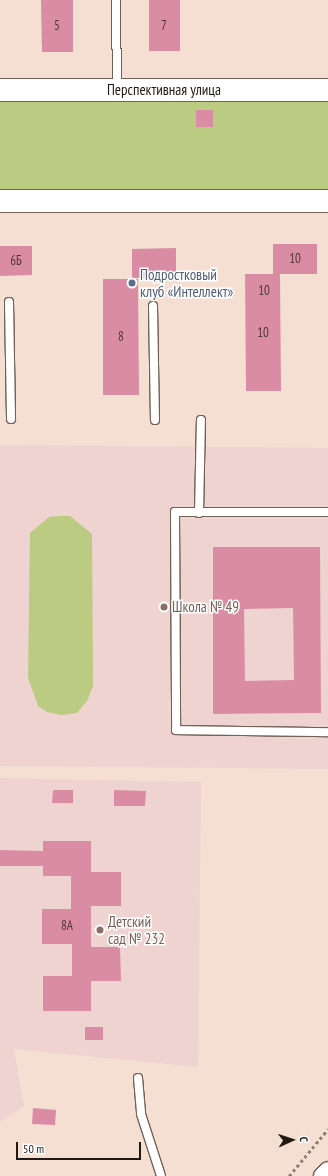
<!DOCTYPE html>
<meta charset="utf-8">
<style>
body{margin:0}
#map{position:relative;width:328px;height:1176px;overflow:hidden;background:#f5dfd3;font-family:"PT Sans Narrow",sans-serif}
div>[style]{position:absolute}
.education>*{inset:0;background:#eed3d0}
.green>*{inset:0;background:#bbcb82}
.building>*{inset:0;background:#db8ca5}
.path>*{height:2.5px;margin-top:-1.25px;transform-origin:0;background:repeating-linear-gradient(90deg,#8c7d75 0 3px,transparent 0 6px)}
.roads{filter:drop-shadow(1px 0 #746156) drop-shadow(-1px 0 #746156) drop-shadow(0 1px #746156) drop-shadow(0 -1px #746156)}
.lane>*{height:8px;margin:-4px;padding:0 4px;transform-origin:4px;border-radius:4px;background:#fff}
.street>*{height:16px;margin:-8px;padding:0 8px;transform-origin:8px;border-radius:8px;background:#fff}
.secondary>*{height:22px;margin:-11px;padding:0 11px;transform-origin:11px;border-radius:11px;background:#fff}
.dots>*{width:11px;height:11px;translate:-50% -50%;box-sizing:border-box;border:2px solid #fff;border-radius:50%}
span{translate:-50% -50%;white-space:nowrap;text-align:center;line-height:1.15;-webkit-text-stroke:3px #fff;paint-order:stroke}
.number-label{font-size:13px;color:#4f3638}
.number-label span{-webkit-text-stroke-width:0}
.street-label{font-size:15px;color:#201914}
.service-label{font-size:15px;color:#4e5e75}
.left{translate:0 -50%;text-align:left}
.education-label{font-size:15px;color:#785e54}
.north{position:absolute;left:272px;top:1120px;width:40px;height:40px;-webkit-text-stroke:3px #fff;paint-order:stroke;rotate:87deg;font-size:11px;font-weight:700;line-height:16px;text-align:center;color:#201914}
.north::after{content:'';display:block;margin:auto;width:14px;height:18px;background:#201914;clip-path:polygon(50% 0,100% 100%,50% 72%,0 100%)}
.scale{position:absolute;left:16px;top:1142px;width:125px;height:18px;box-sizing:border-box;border:2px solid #201914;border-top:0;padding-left:5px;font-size:12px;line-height:14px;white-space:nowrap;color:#201914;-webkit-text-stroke:3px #fff;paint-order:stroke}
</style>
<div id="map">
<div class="education">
<i style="clip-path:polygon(0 445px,328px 448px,328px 769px,0 766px)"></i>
<i style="clip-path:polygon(0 778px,201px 782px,198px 1067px,14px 1049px,24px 1106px,0 1122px)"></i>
</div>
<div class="green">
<i style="clip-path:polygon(0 99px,328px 100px,328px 195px,0 195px)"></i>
<i style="clip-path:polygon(60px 516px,70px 516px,92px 534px,93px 686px,87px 701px,77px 713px,62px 715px,47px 712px,38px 706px,28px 678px,30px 533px,49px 517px)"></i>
</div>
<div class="building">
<i style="clip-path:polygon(41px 0,73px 0,73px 52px,42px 52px)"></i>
<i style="clip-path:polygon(149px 0,180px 0,180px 51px,149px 51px)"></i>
<i style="clip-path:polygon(196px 110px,213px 110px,213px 127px,196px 127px)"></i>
<i style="clip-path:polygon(273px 244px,317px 244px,317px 274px,277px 274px,280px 274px,281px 391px,246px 391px,245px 274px,273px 274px)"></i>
<i style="clip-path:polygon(0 246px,32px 246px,32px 275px,0 276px)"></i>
<i style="clip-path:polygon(176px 248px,176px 278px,132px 278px,132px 249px)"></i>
<i style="clip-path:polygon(103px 279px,138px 279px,139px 395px,103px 395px)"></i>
<i style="clip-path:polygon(evenodd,213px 547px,320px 547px,321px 713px,213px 714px,213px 547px,293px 608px,294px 680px,245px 681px,244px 609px,293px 608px)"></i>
<i style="clip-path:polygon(53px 790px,73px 790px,73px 803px,52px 803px)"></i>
<i style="clip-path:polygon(114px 790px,146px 791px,145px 806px,114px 806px)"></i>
<i style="clip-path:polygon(43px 841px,91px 841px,91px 872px,121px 872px,121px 906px,91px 906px,91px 947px,120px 947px,121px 981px,91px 981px,91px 1011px,43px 1011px,43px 976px,72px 976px,72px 944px,42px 944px,42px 909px,71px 909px,71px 876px,43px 876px,43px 866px,0 866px,0 850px,43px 851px)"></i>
<i style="clip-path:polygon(85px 1027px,103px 1027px,103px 1040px,85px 1040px)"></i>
<i style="clip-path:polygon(33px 1108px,56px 1110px,55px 1125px,32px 1124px)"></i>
</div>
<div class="path">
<i style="left:289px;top:1176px;width:61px;rotate:-50.3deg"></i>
</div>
<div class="roads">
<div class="lane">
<i style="left:116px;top:0;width:89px;rotate:89.4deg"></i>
<i style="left:9px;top:302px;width:117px;rotate:89deg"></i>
<i style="left:153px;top:306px;width:114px;rotate:89deg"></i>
<i style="left:328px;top:512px;width:153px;rotate:180deg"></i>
<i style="left:175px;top:512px;width:218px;rotate:89.7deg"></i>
<i style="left:176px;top:730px;width:152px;rotate:0.8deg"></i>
<i style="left:199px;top:513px;width:93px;rotate:-88.8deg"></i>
<i style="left:138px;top:1078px;width:36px;rotate:85deg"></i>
<i style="left:141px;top:1114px;width:65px;rotate:72.1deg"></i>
</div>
<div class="street">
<i style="left:322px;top:1176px;width:8px;rotate:-45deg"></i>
</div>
<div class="secondary">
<i style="left:0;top:90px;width:328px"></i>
<i style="left:0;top:201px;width:328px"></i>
</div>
</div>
<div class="dots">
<i style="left:132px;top:283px;background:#5c6f8a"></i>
<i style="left:164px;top:607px;background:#8d6e63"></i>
<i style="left:100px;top:930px;background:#8d6e63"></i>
</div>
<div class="number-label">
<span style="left:57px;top:26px">5</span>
<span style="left:164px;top:26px">7</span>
<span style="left:295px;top:259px">10</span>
<span style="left:16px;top:261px">6Б</span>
<span style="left:264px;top:291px">10</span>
<span style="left:263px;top:333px">10</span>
<span style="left:121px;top:337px">8</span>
<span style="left:67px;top:926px">8А</span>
</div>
<div class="street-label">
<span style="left:164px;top:90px">Перспективная улица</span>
</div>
<div class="service-label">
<span class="left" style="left:140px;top:283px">Подростковый<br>клуб «Интеллект»</span>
</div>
<div class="education-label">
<span class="left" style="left:172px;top:607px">Школа № 49</span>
<span class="left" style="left:108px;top:930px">Детский<br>сад № 232</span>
</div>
<div class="north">С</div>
<div class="scale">50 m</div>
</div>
